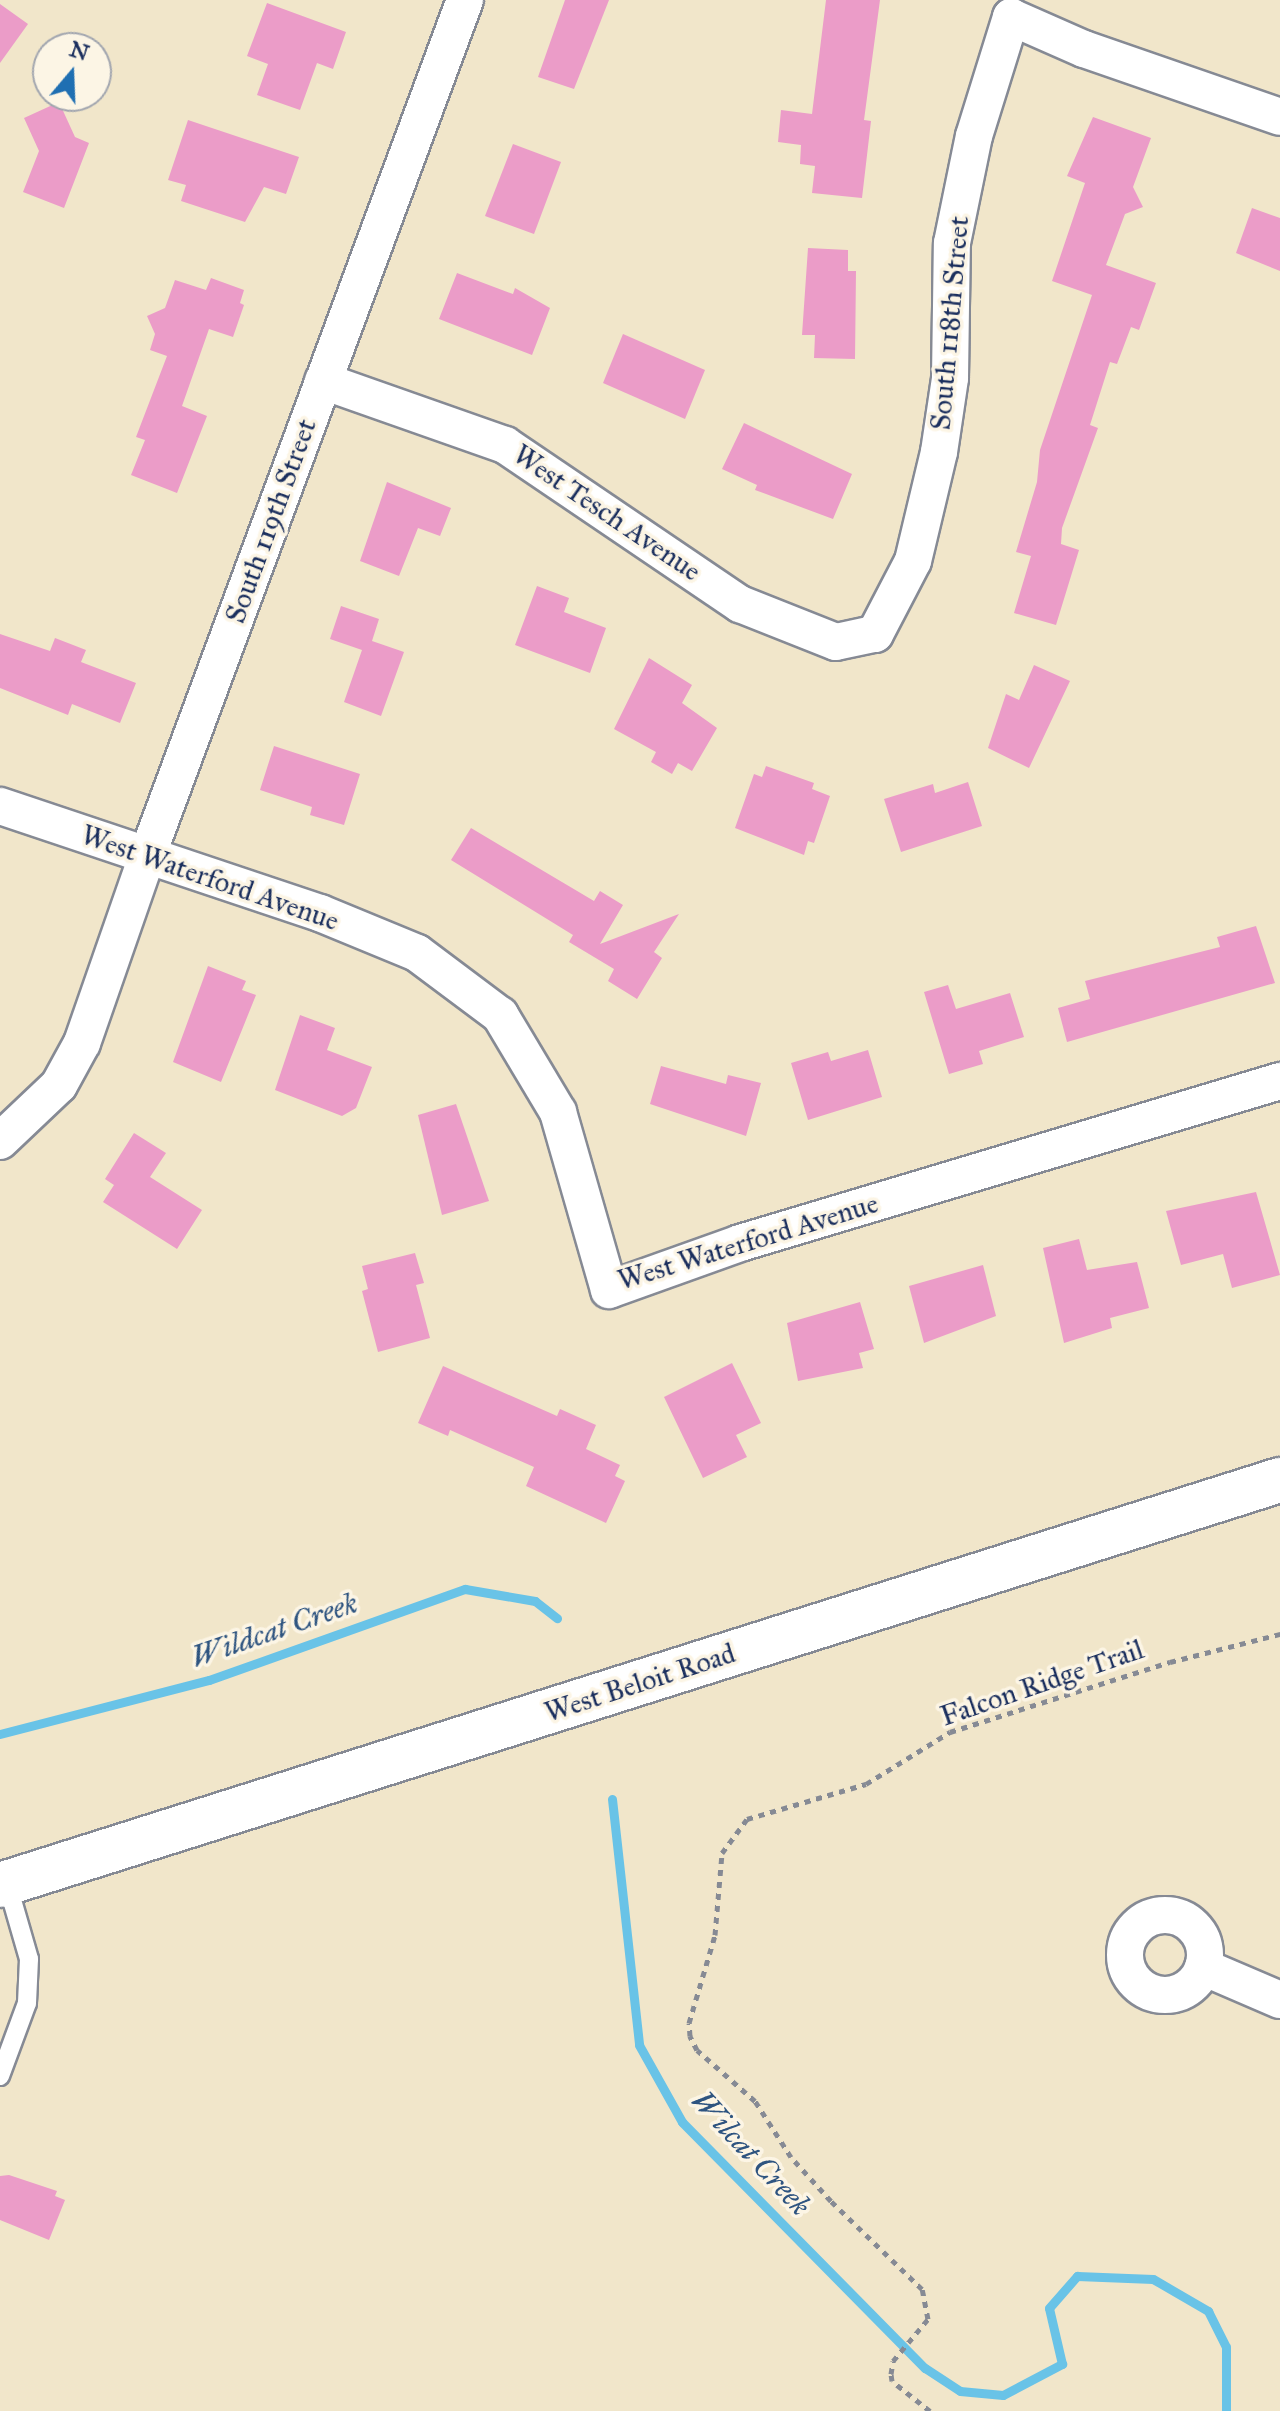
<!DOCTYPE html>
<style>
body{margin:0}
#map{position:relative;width:1280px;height:2411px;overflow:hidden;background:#f1e6ca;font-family:"IM FELL Great Primer",serif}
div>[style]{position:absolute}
.stream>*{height:9px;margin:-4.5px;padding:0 4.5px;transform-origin:4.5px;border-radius:4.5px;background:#69c3e7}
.building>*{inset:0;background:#eb9cc8}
.path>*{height:5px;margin-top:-2.5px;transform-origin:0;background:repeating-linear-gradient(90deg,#868a94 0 6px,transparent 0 12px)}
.roads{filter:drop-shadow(2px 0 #868a94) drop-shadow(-2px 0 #868a94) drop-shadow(0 2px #868a94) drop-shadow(0 -2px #868a94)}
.lane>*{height:18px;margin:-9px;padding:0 9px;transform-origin:9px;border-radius:9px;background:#fff}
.street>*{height:36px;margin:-18px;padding:0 18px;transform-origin:18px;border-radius:18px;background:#fff}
.street>.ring{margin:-18px;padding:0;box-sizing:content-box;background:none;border:36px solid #fff;border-radius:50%}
.secondary>*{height:44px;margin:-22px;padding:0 22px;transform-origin:22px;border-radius:22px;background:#fff}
span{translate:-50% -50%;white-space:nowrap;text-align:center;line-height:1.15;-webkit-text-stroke:7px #fcf5e5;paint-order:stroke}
.street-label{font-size:28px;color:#1b2f5e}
.water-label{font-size:30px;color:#2e5480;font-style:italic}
.north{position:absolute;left:32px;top:32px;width:80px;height:80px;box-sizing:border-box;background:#fcf5e5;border:2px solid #a2a6af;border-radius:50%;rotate:19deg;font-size:22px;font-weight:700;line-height:32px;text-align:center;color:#1b2f5e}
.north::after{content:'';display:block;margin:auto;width:28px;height:36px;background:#1f6fb2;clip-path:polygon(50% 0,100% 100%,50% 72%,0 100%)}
</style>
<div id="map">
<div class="stream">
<i style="left:0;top:1734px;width:216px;rotate:-14.5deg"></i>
<i style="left:209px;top:1680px;width:272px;rotate:-19.6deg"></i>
<i style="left:465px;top:1589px;width:71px;rotate:9.7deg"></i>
<i style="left:535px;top:1601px;width:28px;rotate:38deg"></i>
<i style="left:612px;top:1799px;width:247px;rotate:83.7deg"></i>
<i style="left:639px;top:2045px;width:88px;rotate:60.8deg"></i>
<i style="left:682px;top:2122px;width:346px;rotate:45.4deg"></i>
<i style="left:925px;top:2368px;width:42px;rotate:33.3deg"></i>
<i style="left:960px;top:2391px;width:43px;rotate:5.3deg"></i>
<i style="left:1003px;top:2395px;width:67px;rotate:-27.7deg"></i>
<i style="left:1062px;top:2364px;width:57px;rotate:-103.1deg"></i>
<i style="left:1049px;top:2308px;width:43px;rotate:-48.8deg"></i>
<i style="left:1077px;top:2276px;width:76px;rotate:2.3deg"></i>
<i style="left:1153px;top:2279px;width:64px;rotate:30.2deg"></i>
<i style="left:1208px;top:2311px;width:40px;rotate:63.4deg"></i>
<i style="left:1226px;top:2347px;width:64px;rotate:90deg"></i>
</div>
<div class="building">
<i style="clip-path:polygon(565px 0,609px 0,574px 89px,538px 77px)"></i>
<i style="clip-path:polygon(826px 0,880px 0,864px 120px,871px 121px,862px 198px,812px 193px,815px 166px,800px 164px,801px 145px,778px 142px,781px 110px,812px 114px)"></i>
<i style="clip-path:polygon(267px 3px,346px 32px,333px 69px,317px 63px,300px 110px,257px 95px,268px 64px,247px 56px)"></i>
<i style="clip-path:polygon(0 4px,28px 24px,0 63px)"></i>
<i style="clip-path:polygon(59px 102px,75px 137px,89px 143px,64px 208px,23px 192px,39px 151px,24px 118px)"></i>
<i style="clip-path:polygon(1093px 117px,1151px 138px,1133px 187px,1143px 207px,1125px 214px,1106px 265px,1156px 283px,1139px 330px,1131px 327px,1117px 364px,1110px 362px,1090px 425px,1098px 428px,1062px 528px,1061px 544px,1079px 550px,1056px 625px,1014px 613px,1031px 556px,1016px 552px,1037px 482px,1040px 450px,1092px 295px,1052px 281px,1085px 183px,1067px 176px)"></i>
<i style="clip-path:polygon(188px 120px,299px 157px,286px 194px,264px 187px,245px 222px,181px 201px,186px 185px,168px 180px)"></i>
<i style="clip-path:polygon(513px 144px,561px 162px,534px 234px,485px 216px)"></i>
<i style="clip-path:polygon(1252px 208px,1280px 218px,1280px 271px,1236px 253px)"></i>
<i style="clip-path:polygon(808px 248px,848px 250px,848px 271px,856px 271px,855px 359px,814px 358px,815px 335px,802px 335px)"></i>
<i style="clip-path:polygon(457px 273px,513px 294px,515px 288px,550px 308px,532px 355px,439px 319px)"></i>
<i style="clip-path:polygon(211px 278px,244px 290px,240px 303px,244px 305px,233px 337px,209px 329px,182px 406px,207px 416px,177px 493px,131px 475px,145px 440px,136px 437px,167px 356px,150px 350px,155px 334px,147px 316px,165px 308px,175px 280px,206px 290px)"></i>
<i style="clip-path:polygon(623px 334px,705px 370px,685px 419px,603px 383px)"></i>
<i style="clip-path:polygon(744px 423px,852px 474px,833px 519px,755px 490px,757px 485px,722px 469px)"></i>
<i style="clip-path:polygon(387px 482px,451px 508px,440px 536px,418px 528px,399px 576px,360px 561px)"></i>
<i style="clip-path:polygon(537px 586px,569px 598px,564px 612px,606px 628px,590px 673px,515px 645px)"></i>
<i style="clip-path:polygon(341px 606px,379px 619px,372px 641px,404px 652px,381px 716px,344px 702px,362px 650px,330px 639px)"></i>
<i style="clip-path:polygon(0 634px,50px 651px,55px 638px,86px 650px,81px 662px,136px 683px,120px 723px,72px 704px,68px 715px,0 688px)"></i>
<i style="clip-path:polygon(649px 658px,692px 685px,682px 703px,717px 728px,692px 771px,678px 763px,672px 774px,651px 762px,656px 752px,614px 729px)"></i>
<i style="clip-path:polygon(1034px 665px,1070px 681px,1029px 768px,988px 748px,1006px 694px,1019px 700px)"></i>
<i style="clip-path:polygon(274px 746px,360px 774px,344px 825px,310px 815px,312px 807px,260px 790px)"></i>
<i style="clip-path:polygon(766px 766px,814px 783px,812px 789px,830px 796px,814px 843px,808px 841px,804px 855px,735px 828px,754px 774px,762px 777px)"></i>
<i style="clip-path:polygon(968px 782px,982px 826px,901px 852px,884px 799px,933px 784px,935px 793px)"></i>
<i style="clip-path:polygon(471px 828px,594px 901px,600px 891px,623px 905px,600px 944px,679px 914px,654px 952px,662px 958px,637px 999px,608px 981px,614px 969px,569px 942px,573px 935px,451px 860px)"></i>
<i style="clip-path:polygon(1256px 926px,1275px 983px,1067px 1042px,1058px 1008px,1090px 999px,1085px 981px,1220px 947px,1217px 937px)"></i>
<i style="clip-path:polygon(208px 966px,246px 981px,242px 990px,256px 995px,221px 1082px,173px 1062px)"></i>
<i style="clip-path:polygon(948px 985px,956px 1009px,1010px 993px,1024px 1037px,979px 1051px,983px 1064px,949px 1074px,924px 992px)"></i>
<i style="clip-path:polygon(300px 1015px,335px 1028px,327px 1050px,372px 1067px,356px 1108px,342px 1116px,275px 1090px)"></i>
<i style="clip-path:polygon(868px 1050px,882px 1097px,808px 1120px,791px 1063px,828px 1052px,831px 1061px)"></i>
<i style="clip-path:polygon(661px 1066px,726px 1084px,728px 1075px,761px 1083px,746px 1136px,650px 1104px)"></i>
<i style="clip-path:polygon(456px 1104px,489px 1201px,442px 1215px,418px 1115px)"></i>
<i style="clip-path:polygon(134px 1133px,166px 1153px,150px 1177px,202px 1210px,177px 1249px,103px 1202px,114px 1185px,105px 1179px)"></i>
<i style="clip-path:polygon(1256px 1192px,1280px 1275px,1232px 1288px,1223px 1254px,1181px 1265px,1166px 1211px)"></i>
<i style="clip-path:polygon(1079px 1239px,1087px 1270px,1137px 1262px,1149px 1308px,1110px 1318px,1112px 1328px,1064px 1343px,1043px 1248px)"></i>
<i style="clip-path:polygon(415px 1253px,424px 1283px,416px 1285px,430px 1338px,378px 1352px,362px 1291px,368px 1289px,362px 1266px)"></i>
<i style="clip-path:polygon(983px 1265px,996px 1316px,924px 1343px,909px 1286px)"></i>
<i style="clip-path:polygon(860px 1302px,874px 1349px,859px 1353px,863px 1368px,798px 1381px,787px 1323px)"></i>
<i style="clip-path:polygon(732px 1363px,761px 1423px,736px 1435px,747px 1457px,703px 1478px,664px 1397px)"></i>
<i style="clip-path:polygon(443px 1366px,557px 1416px,560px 1409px,596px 1425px,586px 1449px,620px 1465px,615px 1476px,625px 1481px,606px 1523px,526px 1486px,534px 1467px,450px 1430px,448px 1436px,418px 1423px)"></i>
<i style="clip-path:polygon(9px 2175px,57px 2191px,55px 2196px,65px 2200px,49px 2240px,0 2220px,0 2176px)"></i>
</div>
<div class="path">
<i style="left:930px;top:2411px;width:48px;rotate:-141.7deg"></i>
<i style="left:892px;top:2381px;width:7px;rotate:-98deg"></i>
<i style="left:891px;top:2374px;width:13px;rotate:-81deg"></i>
<i style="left:893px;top:2361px;width:55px;rotate:-50.2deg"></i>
<i style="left:928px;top:2319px;width:31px;rotate:-101deg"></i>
<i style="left:922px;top:2289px;width:127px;rotate:-136deg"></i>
<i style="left:831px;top:2201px;width:59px;rotate:-132.3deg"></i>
<i style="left:791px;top:2157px;width:67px;rotate:-122.7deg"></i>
<i style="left:755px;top:2101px;width:77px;rotate:-138.7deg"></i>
<i style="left:697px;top:2050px;width:16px;rotate:-117deg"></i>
<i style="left:690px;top:2036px;width:13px;rotate:-94deg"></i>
<i style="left:689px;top:2023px;width:92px;rotate:-73.5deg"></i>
<i style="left:715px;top:1935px;width:82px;rotate:-85.1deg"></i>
<i style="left:722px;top:1853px;width:42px;rotate:-53.7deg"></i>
<i style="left:747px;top:1819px;width:124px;rotate:-16.4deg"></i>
<i style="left:866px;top:1784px;width:99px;rotate:-31.8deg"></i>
<i style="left:950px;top:1732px;width:231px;rotate:-17.7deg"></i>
<i style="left:1170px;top:1662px;width:114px;rotate:-14.3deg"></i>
</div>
<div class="roads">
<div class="lane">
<i style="left:0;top:2076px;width:78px;rotate:-69.7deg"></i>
<i style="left:27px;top:2003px;width:44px;rotate:-87.4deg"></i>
<i style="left:29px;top:1959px;width:79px;rotate:-106.1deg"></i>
</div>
<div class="street">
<i style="left:323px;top:381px;width:193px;rotate:19.4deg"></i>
<i style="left:505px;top:445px;width:284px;rotate:34.1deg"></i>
<i style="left:740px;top:604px;width:103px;rotate:21.6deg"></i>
<i style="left:836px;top:642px;width:40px;rotate:-12deg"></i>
<i style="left:875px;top:634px;width:82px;rotate:-62.5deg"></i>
<i style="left:913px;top:561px;width:112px;rotate:-76.6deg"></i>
<i style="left:939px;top:452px;width:75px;rotate:-81.5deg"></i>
<i style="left:950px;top:378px;width:135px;rotate:-89.2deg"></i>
<i style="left:952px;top:243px;width:109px;rotate:-78.4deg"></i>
<i style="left:974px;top:136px;width:125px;rotate:-72.7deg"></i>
<i style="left:1011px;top:17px;width:80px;rotate:23.7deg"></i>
<i style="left:1084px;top:49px;width:207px;rotate:19.1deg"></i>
<i style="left:0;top:806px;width:337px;rotate:18.5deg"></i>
<i style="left:320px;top:913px;width:105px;rotate:22.4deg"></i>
<i style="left:417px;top:953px;width:104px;rotate:36.8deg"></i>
<i style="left:500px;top:1015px;width:113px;rotate:59.1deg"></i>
<i style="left:558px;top:1112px;width:185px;rotate:74deg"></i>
<i style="left:609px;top:1290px;width:139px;rotate:-19.7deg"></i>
<i style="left:740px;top:1243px;width:564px;rotate:-16.7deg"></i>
<i style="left:0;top:1141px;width:81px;rotate:-43.5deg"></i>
<i style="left:59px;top:1085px;width:48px;rotate:-61.3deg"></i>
<i style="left:82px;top:1043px;width:195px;rotate:-70.8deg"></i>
<i style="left:146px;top:859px;width:916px;rotate:-69.63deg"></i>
<i class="ring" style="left:1125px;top:1915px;width:44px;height:44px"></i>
<i style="left:1203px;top:1967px;width:84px;rotate:23.2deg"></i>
</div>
<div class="secondary">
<i style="left:0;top:1885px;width:1343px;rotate:-17.56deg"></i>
</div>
</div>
<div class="street-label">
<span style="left:950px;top:323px;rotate:-85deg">South 118th Street</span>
<span style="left:607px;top:513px;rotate:34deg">West Tesch Avenue</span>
<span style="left:271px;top:521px;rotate:-70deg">South 119th Street</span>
<span style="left:210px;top:878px;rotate:19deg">West Waterford Avenue</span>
<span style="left:748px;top:1242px;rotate:-17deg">West Waterford Avenue</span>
<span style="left:640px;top:1683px;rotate:-18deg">West Beloit Road</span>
<span style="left:1042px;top:1683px;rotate:-19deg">Falcon Ridge Trail</span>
</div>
<div class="water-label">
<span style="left:274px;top:1630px;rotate:-19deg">Wildcat Creek</span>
<span style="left:751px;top:2153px;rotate:47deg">Wilcat Creek</span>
</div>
<div class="north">N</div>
</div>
